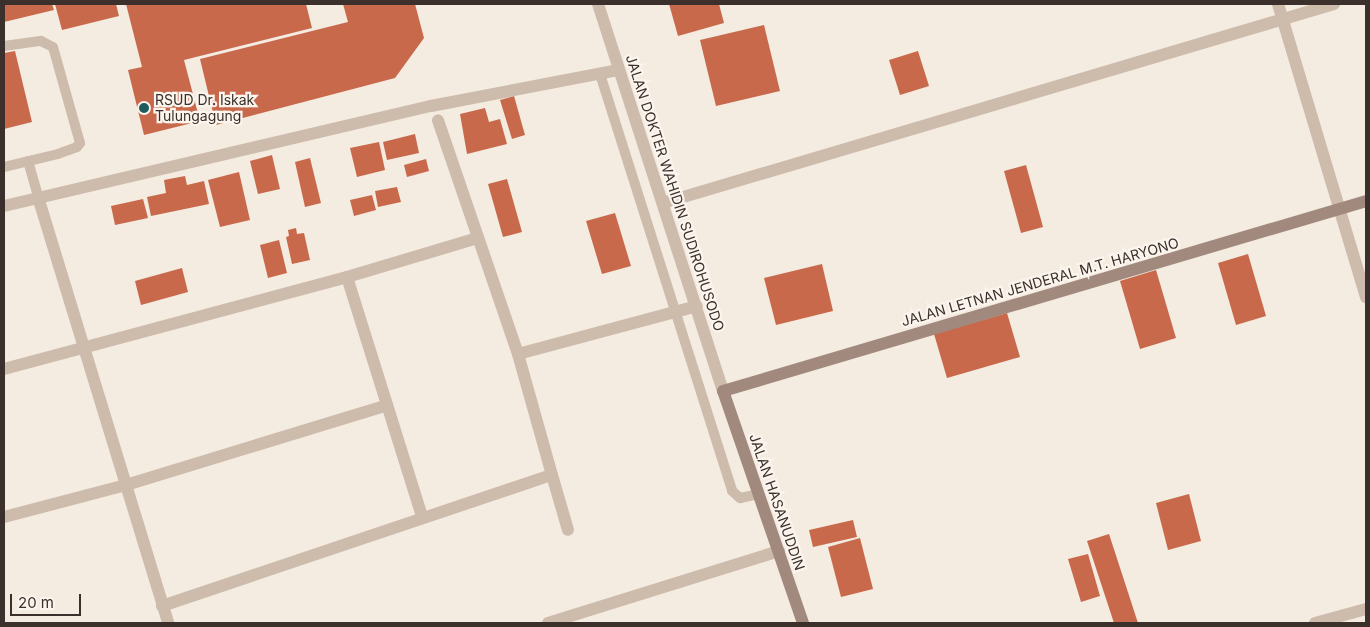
<!DOCTYPE html>
<style>
body{margin:0}
#map{position:relative;width:1370px;height:627px;overflow:hidden;background:#f4ebe1;font-family:Inter,sans-serif}
div>[style]{position:absolute}
.building>*{inset:0;background:#c8694b}
.service>*{height:10px;margin:-5px;padding:0 5px;transform-origin:5px;border-radius:5px;background:#cdbbac}
.minor>*{height:12px;margin:-6px;padding:0 6px;transform-origin:6px;border-radius:6px;background:#cdbbac}
.tertiary>*{height:12px;margin:-6px;padding:0 6px;transform-origin:6px;border-radius:6px;background:#cdbbac}
.secondary>*{height:12px;margin:-6px;padding:0 6px;transform-origin:6px;border-radius:6px;background:#a18a7d}
.dots>*{width:14px;height:14px;translate:-50% -50%;box-sizing:border-box;border:2px solid #fbf5ee;border-radius:50%}
span{translate:-50% -50%;white-space:nowrap;text-align:center;line-height:1.15;-webkit-text-stroke:4.5px #fbf5ee;paint-order:stroke}
.poi-label{font-size:14px;color:#3b302b}
.left{translate:0 -50%;text-align:left}
.street-label{font-size:14px;color:#3b302b}
.frame{position:absolute;inset:0;border:5px solid #3b302b;pointer-events:none}
.scale{position:absolute;left:10px;top:594px;width:71px;height:22px;box-sizing:border-box;border:2px solid #3b302b;border-top:0;padding-left:6px;font-size:15px;line-height:18px;white-space:nowrap;color:#3b302b;-webkit-text-stroke:4px #fbf5ee;paint-order:stroke}
</style>
<div id="map">
<div class="building">
<i style="clip-path:polygon(4px 4px,52px 4px,54px 10px,4px 22px)"></i>
<i style="clip-path:polygon(55px 4px,116px 4px,119px 16px,62px 30px)"></i>
<i style="clip-path:polygon(126px 4px,306px 4px,312px 28px,184px 60px,200px 121px,144px 135px,128px 70px,142px 67px)"></i>
<i style="clip-path:polygon(343px 4px,415px 4px,424px 38px,395px 78px,216px 125px,200px 59px,348px 22px)"></i>
<i style="clip-path:polygon(669px 4px,719px 4px,724px 23px,678px 36px)"></i>
<i style="clip-path:polygon(764px 25px,780px 91px,716px 106px,700px 40px)"></i>
<i style="clip-path:polygon(15px 51px,32px 122px,4px 129px,4px 53px)"></i>
<i style="clip-path:polygon(918px 51px,929px 86px,900px 95px,889px 60px)"></i>
<i style="clip-path:polygon(514px 96px,525px 135px,512px 139px,500px 100px)"></i>
<i style="clip-path:polygon(485px 108px,489px 122px,500px 119px,507px 144px,467px 154px,460px 114px)"></i>
<i style="clip-path:polygon(415px 134px,419px 153px,387px 160px,383px 142px)"></i>
<i style="clip-path:polygon(379px 142px,385px 170px,357px 177px,350px 148px)"></i>
<i style="clip-path:polygon(272px 155px,280px 189px,258px 194px,250px 161px)"></i>
<i style="clip-path:polygon(310px 158px,321px 203px,305px 207px,295px 162px)"></i>
<i style="clip-path:polygon(426px 159px,429px 171px,407px 177px,404px 165px)"></i>
<i style="clip-path:polygon(1026px 165px,1043px 227px,1021px 233px,1004px 171px)"></i>
<i style="clip-path:polygon(239px 172px,250px 220px,220px 227px,208px 180px)"></i>
<i style="clip-path:polygon(185px 176px,187px 185px,204px 181px,209px 204px,151px 216px,147px 197px,166px 193px,164px 180px)"></i>
<i style="clip-path:polygon(507px 179px,522px 232px,503px 237px,488px 184px)"></i>
<i style="clip-path:polygon(397px 187px,401px 202px,378px 207px,375px 191px)"></i>
<i style="clip-path:polygon(372px 195px,376px 210px,354px 216px,350px 200px)"></i>
<i style="clip-path:polygon(143px 199px,148px 218px,115px 225px,111px 206px)"></i>
<i style="clip-path:polygon(615px 213px,631px 266px,602px 274px,586px 221px)"></i>
<i style="clip-path:polygon(296px 228px,297px 234px,304px 233px,310px 260px,292px 264px,286px 237px,289px 236px,288px 230px)"></i>
<i style="clip-path:polygon(279px 240px,287px 273px,268px 278px,260px 245px)"></i>
<i style="clip-path:polygon(1248px 254px,1266px 316px,1236px 325px,1218px 263px)"></i>
<i style="clip-path:polygon(822px 264px,833px 311px,776px 325px,764px 278px)"></i>
<i style="clip-path:polygon(182px 268px,188px 292px,141px 305px,135px 281px)"></i>
<i style="clip-path:polygon(1156px 270px,1176px 338px,1140px 349px,1120px 281px)"></i>
<i style="clip-path:polygon(1007px 313px,1020px 357px,947px 378px,934px 334px)"></i>
<i style="clip-path:polygon(1189px 494px,1201px 541px,1168px 550px,1156px 503px)"></i>
<i style="clip-path:polygon(853px 520px,857px 537px,813px 547px,809px 530px)"></i>
<i style="clip-path:polygon(1109px 534px,1138px 623px,1114px 623px,1087px 541px)"></i>
<i style="clip-path:polygon(860px 538px,873px 589px,841px 597px,828px 547px)"></i>
<i style="clip-path:polygon(1088px 554px,1100px 596px,1081px 602px,1068px 559px)"></i>
</div>
<div class="service">
<i style="left:4px;top:46px;width:37px;rotate:-8deg"></i>
<i style="left:41px;top:41px;width:13px;rotate:27deg"></i>
<i style="left:53px;top:47px;width:100px;rotate:74.3deg"></i>
<i style="left:80px;top:143px;width:5px;rotate:127deg"></i>
<i style="left:77px;top:147px;width:20px;rotate:160deg"></i>
<i style="left:58px;top:154px;width:56px;rotate:166.5deg"></i>
<i style="left:600px;top:74px;width:437px;rotate:72.4deg"></i>
<i style="left:732px;top:491px;width:11px;rotate:41deg"></i>
<i style="left:740px;top:498px;width:19px;rotate:-12deg"></i>
<i style="left:28px;top:161px;width:37px;rotate:74deg"></i>
</div>
<div class="minor">
<i style="left:1278px;top:4px;width:306px;rotate:73.3deg"></i>
<i style="left:38px;top:197px;width:445px;rotate:73deg"></i>
<i style="left:663px;top:203px;width:700px;rotate:-16.52deg"></i>
<i style="left:4px;top:206px;width:439px;rotate:-13.2deg"></i>
<i style="left:431px;top:106px;width:190px;rotate:-10.9deg"></i>
<i style="left:347px;top:277px;width:251px;rotate:72.6deg"></i>
<i style="left:518px;top:354px;width:185px;rotate:-15deg"></i>
<i style="left:4px;top:369px;width:355px;rotate:-15deg"></i>
<i style="left:347px;top:277px;width:137px;rotate:-16.6deg"></i>
<i style="left:552px;top:475px;width:57px;rotate:73.8deg"></i>
<i style="left:4px;top:517px;width:126px;rotate:-14.7deg"></i>
<i style="left:126px;top:485px;width:273px;rotate:-17deg"></i>
<i style="left:162px;top:606px;width:411px;rotate:-18.6deg"></i>
<i style="left:552px;top:475px;width:126px;rotate:-105.7deg"></i>
<i style="left:518px;top:354px;width:247px;rotate:-108.9deg"></i>
<i style="left:548px;top:623px;width:242px;rotate:-17.3deg"></i>
<i style="left:1315px;top:623px;width:53px;rotate:-15.4deg"></i>
</div>
<div class="tertiary">
<i style="left:598px;top:4px;width:407px;rotate:72.1deg"></i>
</div>
<div class="secondary">
<i style="left:803px;top:623px;width:245px;rotate:-109deg"></i>
<i style="left:723px;top:391px;width:670px;rotate:-16.46deg"></i>
</div>
<div class="dots">
<i style="left:144px;top:108px;background:#1f5a5e"></i>
</div>
<div class="poi-label">
<span class="left" style="left:155px;top:108px">RSUD Dr. Iskak<br>Tulungagung</span>
</div>
<div class="street-label">
<span style="left:675px;top:193px;rotate:72deg">JALAN DOKTER WAHIDIN SUDIROHUSODO</span>
<span style="left:1040px;top:282px;rotate:-16deg">JALAN LETNAN JENDERAL M.T. HARYONO</span>
<span style="left:777px;top:502px;rotate:71deg">JALAN HASANUDDIN</span>
</div>
<div class="frame"></div>
<div class="scale">20 m</div>
</div>
